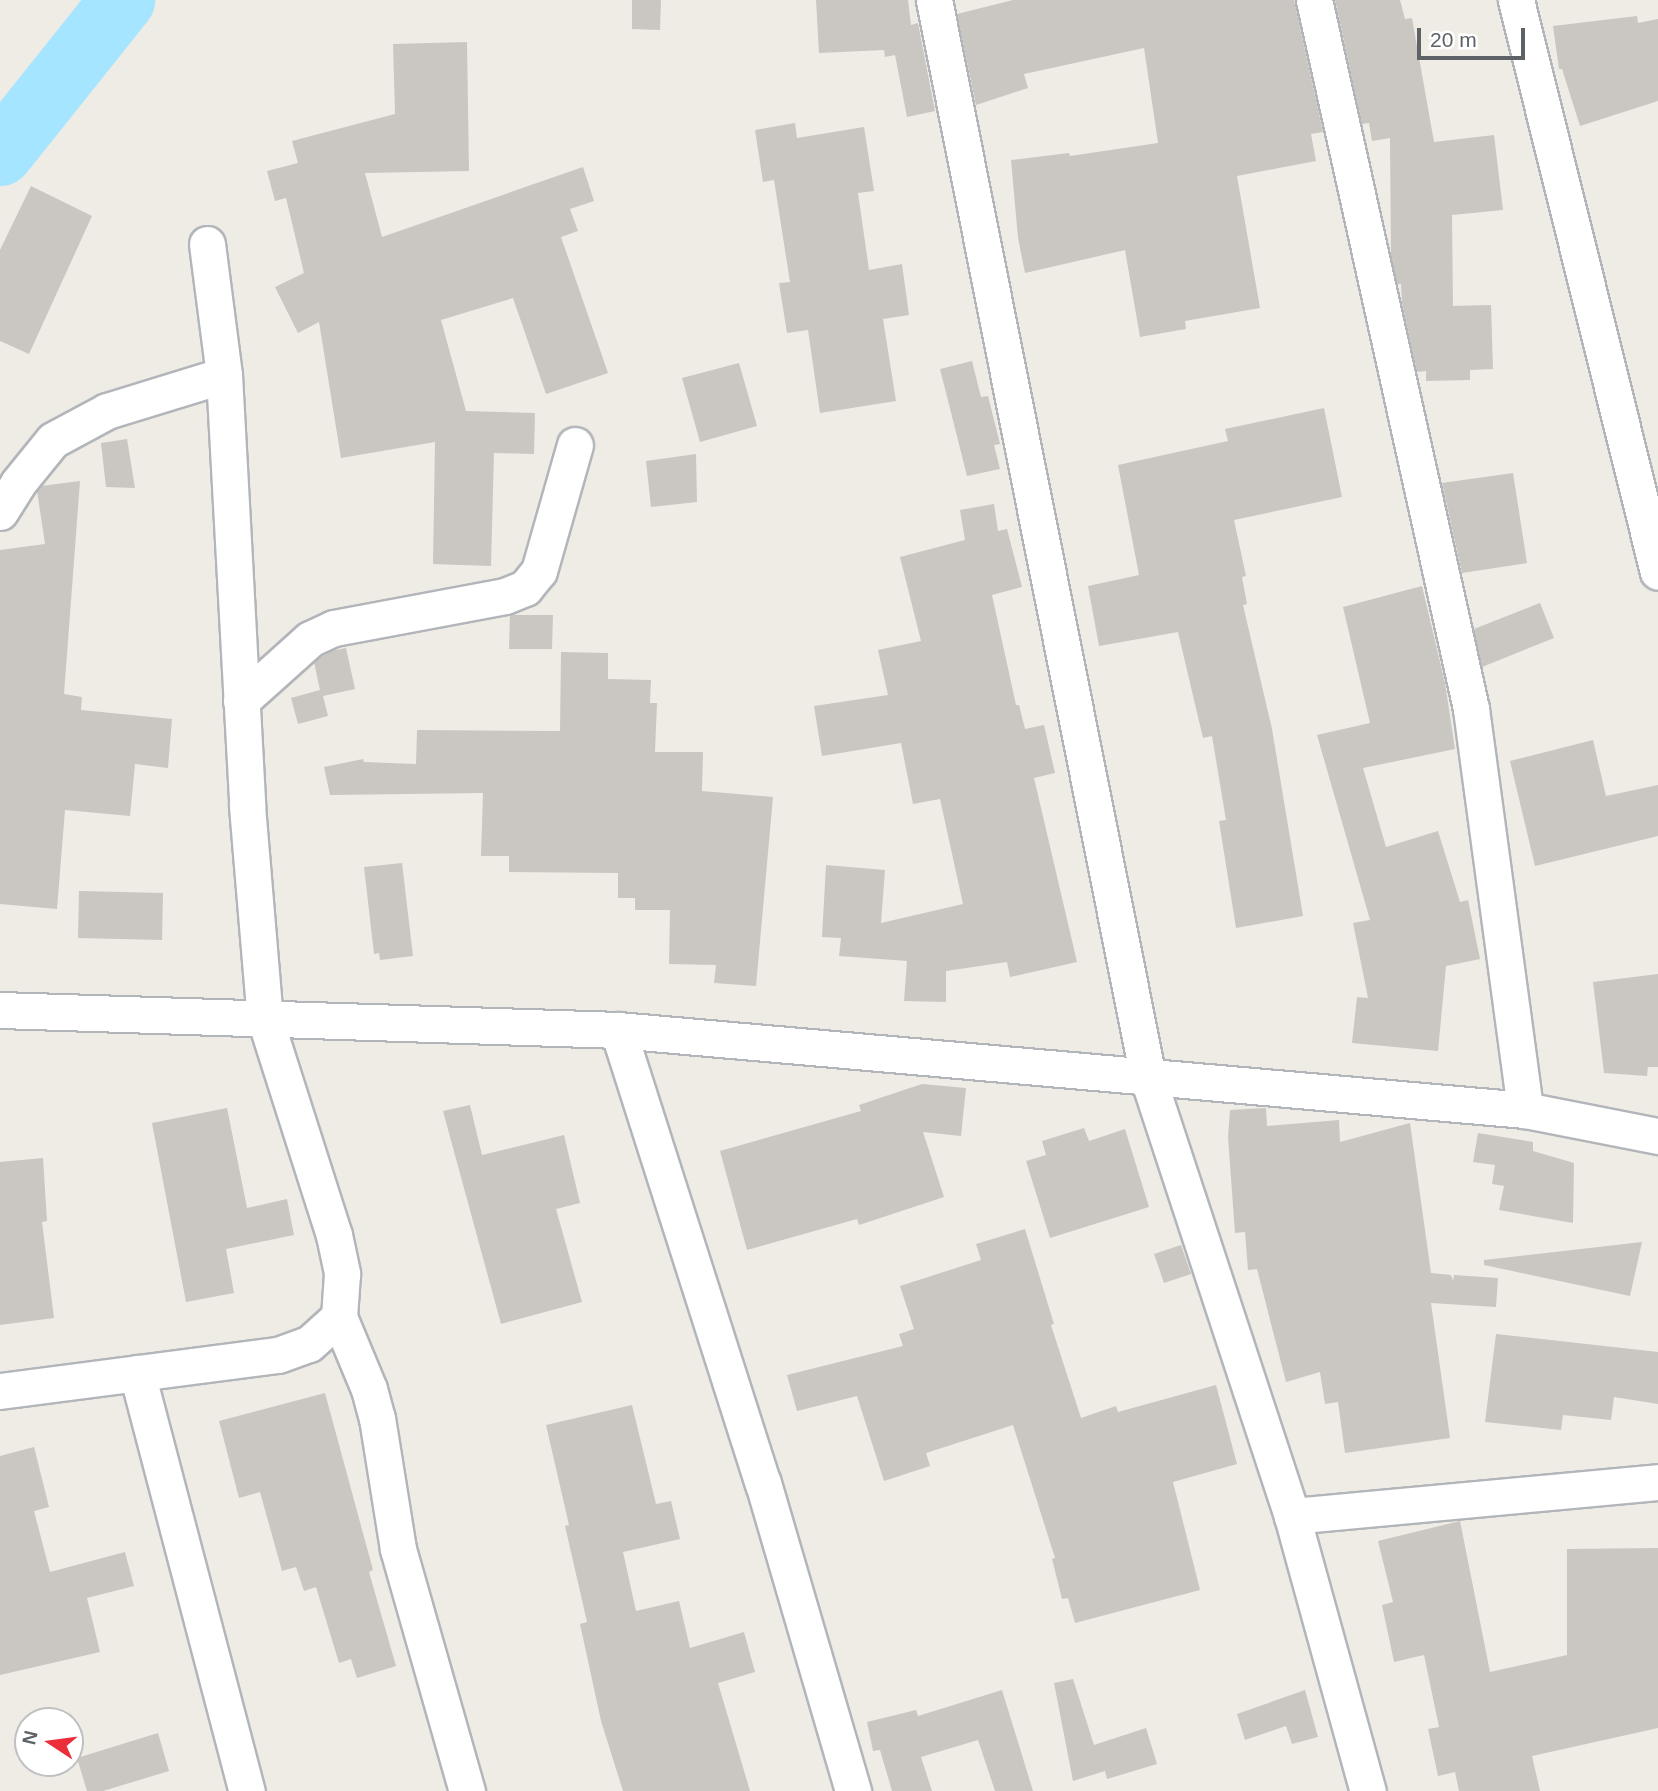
<!DOCTYPE html>
<style>
body{margin:0}
#map{position:relative;width:1658px;height:1791px;overflow:hidden;background:#efebe5;font-family:Arial,sans-serif}
div>[style]{position:absolute}
.river>*{height:65px;margin:-32.5px;padding:0 32.5px;transform-origin:32.5px;border-radius:32.5px;background:#a5e5ff}
.building>*{inset:0;background:#cac6c1}
.roads{filter:drop-shadow(2px 0 #b2b6ba) drop-shadow(-2px 0 #b2b6ba) drop-shadow(0 2px #b2b6ba) drop-shadow(0 -2px #b2b6ba)}
.street>*{height:35px;margin:-17.5px;padding:0 17.5px;transform-origin:17.5px;border-radius:17.5px;background:#fff}
span{translate:-50% -50%;white-space:nowrap;text-align:center;line-height:1.15;-webkit-text-stroke:5px #fff;paint-order:stroke}
.north{position:absolute;left:14px;top:1707px;width:70px;height:70px;box-sizing:border-box;background:#fff;border:2px solid #bec0c1;border-radius:50%;rotate:283deg;font-size:19px;font-weight:700;line-height:28px;text-align:center;color:#5c6265}
.north::after{content:'';display:block;margin:auto;width:24px;height:32px;background:#ec2e3a;clip-path:polygon(50% 0,100% 100%,50% 72%,0 100%)}
.scale{position:absolute;left:1417px;top:28px;width:108px;height:32px;box-sizing:border-box;border:4px solid #5c6265;border-top:0;padding-left:9px;font-size:21px;line-height:24px;white-space:nowrap;color:#5c6265;-webkit-text-stroke:5px #fff;paint-order:stroke}
</style>
<div id="map">
<div class="river">
<i style="left:0;top:153px;width:196px;rotate:-51.4deg"></i>
</div>
<div class="building">
<i style="clip-path:polygon(632px 0,661px 0,660px 30px,632px 29px)"></i>
<i style="clip-path:polygon(816px 0,908px 0,911px 25px,918px 23px,935px 111px,907px 117px,895px 55px,885px 57px,884px 50px,819px 53px)"></i>
<i style="clip-path:polygon(1013px 0,1294px 0,1323px 132px,1311px 134px,1316px 161px,1237px 176px,1260px 308px,1185px 321px,1186px 329px,1140px 337px,1125px 250px,1025px 273px,1018px 238px,1011px 160px,1069px 153px,1070px 156px,1158px 143px,1144px 48px,1024px 74px,1028px 88px,976px 105px,957px 14px)"></i>
<i style="clip-path:polygon(1335px 0,1400px 0,1405px 19px,1412px 18px,1434px 142px,1494px 135px,1503px 210px,1452px 215px,1453px 306px,1491px 305px,1493px 369px,1470px 370px,1470px 380px,1426px 381px,1426px 371px,1417px 372px,1402px 303px,1401px 284px,1397px 284px,1391px 255px,1390px 138px,1372px 141px,1369px 123px,1362px 124px)"></i>
<i style="clip-path:polygon(1637px 16px,1638px 23px,1658px 19px,1658px 101px,1580px 126px,1562px 69px,1559px 69px,1553px 26px)"></i>
<i style="clip-path:polygon(467px 42px,469px 171px,365px 173px,382px 237px,583px 167px,594px 201px,570px 209px,578px 231px,561px 237px,608px 373px,546px 394px,513px 298px,441px 320px,466px 411px,535px 413px,534px 454px,494px 453px,491px 566px,433px 564px,435px 442px,341px 458px,319px 322px,298px 333px,275px 287px,304px 273px,286px 198px,275px 201px,267px 171px,298px 163px,292px 141px,395px 114px,393px 44px)"></i>
<i style="clip-path:polygon(795px 123px,797px 138px,864px 127px,874px 191px,858px 193px,869px 270px,902px 264px,909px 315px,883px 319px,896px 401px,820px 413px,808px 330px,787px 333px,779px 283px,790px 282px,774px 180px,763px 182px,755px 130px)"></i>
<i style="clip-path:polygon(31px 186px,92px 216px,29px 354px,0 341px,0 250px)"></i>
<i style="clip-path:polygon(972px 361px,981px 397px,988px 396px,1000px 444px,994px 445px,1000px 469px,967px 476px,940px 369px)"></i>
<i style="clip-path:polygon(739px 363px,757px 426px,700px 442px,682px 378px)"></i>
<i style="clip-path:polygon(1324px 408px,1342px 497px,1234px 520px,1246px 576px,1242px 577px,1247px 604px,1243px 605px,1272px 729px,1303px 916px,1236px 928px,1219px 821px,1226px 820px,1212px 736px,1203px 738px,1178px 632px,1099px 646px,1088px 586px,1139px 575px,1118px 465px,1228px 441px,1225px 429px)"></i>
<i style="clip-path:polygon(127px 439px,135px 488px,106px 487px,101px 443px)"></i>
<i style="clip-path:polygon(696px 454px,697px 502px,651px 507px,646px 461px)"></i>
<i style="clip-path:polygon(1513px 473px,1527px 563px,1462px 573px,1442px 483px)"></i>
<i style="clip-path:polygon(80px 481px,64px 694px,82px 697px,81px 710px,172px 719px,168px 768px,135px 764px,130px 816px,65px 810px,57px 909px,0 904px,0 550px,45px 544px,37px 491px,41px 486px)"></i>
<i style="clip-path:polygon(994px 504px,998px 531px,1007px 529px,1022px 587px,992px 595px,1016px 705px,1019px 705px,1025px 729px,1044px 725px,1055px 773px,1034px 778px,1077px 962px,1010px 977px,1007px 962px,946px 971px,946px 1002px,904px 1001px,907px 961px,839px 956px,841px 938px,822px 937px,826px 865px,885px 870px,881px 923px,963px 904px,940px 799px,913px 804px,901px 743px,822px 756px,814px 706px,888px 695px,878px 650px,921px 641px,900px 557px,965px 540px,960px 510px)"></i>
<i style="clip-path:polygon(1422px 586px,1445px 683px,1455px 749px,1363px 768px,1386px 847px,1438px 831px,1460px 902px,1468px 900px,1480px 959px,1446px 966px,1438px 1051px,1352px 1043px,1357px 997px,1368px 998px,1353px 923px,1370px 920px,1317px 735px,1370px 723px,1343px 607px)"></i>
<i style="clip-path:polygon(1540px 603px,1554px 638px,1482px 667px,1474px 629px)"></i>
<i style="clip-path:polygon(510px 615px,553px 615px,552px 649px,509px 649px)"></i>
<i style="clip-path:polygon(346px 648px,355px 689px,323px 696px,328px 716px,298px 724px,291px 698px,320px 690px,314px 662px,331px 651px)"></i>
<i style="clip-path:polygon(561px 652px,608px 653px,608px 679px,651px 680px,650px 703px,657px 703px,655px 752px,703px 752px,702px 791px,773px 797px,756px 986px,714px 983px,716px 965px,669px 964px,670px 910px,635px 910px,635px 898px,618px 898px,618px 873px,509px 872px,509px 856px,481px 856px,483px 793px,330px 795px,324px 767px,363px 759px,364px 762px,416px 764px,417px 730px,560px 731px)"></i>
<i style="clip-path:polygon(1593px 740px,1606px 796px,1658px 785px,1658px 836px,1535px 866px,1510px 761px)"></i>
<i style="clip-path:polygon(402px 863px,413px 956px,380px 960px,379px 953px,374px 954px,364px 867px)"></i>
<i style="clip-path:polygon(79px 891px,163px 893px,162px 940px,78px 938px)"></i>
<i style="clip-path:polygon(1658px 974px,1658px 1067px,1648px 1067px,1647px 1076px,1604px 1073px,1593px 982px)"></i>
<i style="clip-path:polygon(922px 1084px,966px 1088px,961px 1136px,923px 1132px,944px 1197px,859px 1225px,857px 1219px,747px 1250px,720px 1151px,861px 1111px,859px 1105px)"></i>
<i style="clip-path:polygon(470px 1105px,482px 1155px,564px 1135px,580px 1203px,556px 1209px,582px 1302px,501px 1324px,443px 1111px)"></i>
<i style="clip-path:polygon(227px 1108px,247px 1208px,287px 1199px,294px 1235px,226px 1249px,234px 1293px,186px 1302px,152px 1123px)"></i>
<i style="clip-path:polygon(1266px 1108px,1267px 1126px,1339px 1120px,1340px 1142px,1410px 1123px,1431px 1273px,1451px 1275px,1453px 1281px,1454px 1275px,1498px 1278px,1496px 1307px,1431px 1303px,1450px 1438px,1345px 1453px,1338px 1402px,1325px 1404px,1320px 1372px,1286px 1382px,1257px 1269px,1248px 1270px,1245px 1232px,1235px 1233px,1228px 1137px,1230px 1110px)"></i>
<i style="clip-path:polygon(1084px 1128px,1089px 1141px,1125px 1129px,1149px 1207px,1050px 1238px,1026px 1161px,1046px 1155px,1042px 1141px)"></i>
<i style="clip-path:polygon(1478px 1133px,1533px 1142px,1533px 1151px,1574px 1163px,1573px 1223px,1499px 1210px,1504px 1186px,1492px 1184px,1495px 1165px,1473px 1162px)"></i>
<i style="clip-path:polygon(43px 1158px,47px 1221px,42px 1222px,54px 1318px,0 1325px,0 1162px)"></i>
<i style="clip-path:polygon(1025px 1229px,1054px 1324px,1051px 1325px,1081px 1418px,1116px 1406px,1118px 1412px,1216px 1385px,1237px 1464px,1173px 1482px,1200px 1590px,1075px 1623px,1068px 1598px,1062px 1599px,1052px 1559px,1055px 1558px,1013px 1425px,926px 1453px,930px 1466px,884px 1481px,857px 1396px,797px 1411px,787px 1375px,903px 1346px,899px 1334px,914px 1329px,900px 1286px,981px 1260px,976px 1244px)"></i>
<i style="clip-path:polygon(1642px 1242px,1630px 1296px,1484px 1265px,1484px 1260px)"></i>
<i style="clip-path:polygon(1181px 1245px,1191px 1274px,1164px 1283px,1154px 1254px)"></i>
<i style="clip-path:polygon(1496px 1334px,1658px 1352px,1658px 1404px,1614px 1397px,1611px 1420px,1563px 1415px,1561px 1430px,1485px 1422px)"></i>
<i style="clip-path:polygon(325px 1393px,373px 1570px,369px 1572px,396px 1666px,357px 1678px,351px 1659px,339px 1663px,316px 1587px,304px 1591px,296px 1567px,282px 1571px,260px 1492px,239px 1498px,219px 1421px)"></i>
<i style="clip-path:polygon(632px 1405px,656px 1504px,671px 1501px,680px 1539px,623px 1552px,636px 1611px,679px 1601px,690px 1648px,744px 1632px,755px 1672px,718px 1683px,750px 1791px,623px 1791px,601px 1721px,580px 1624px,587px 1622px,565px 1526px,569px 1525px,546px 1425px)"></i>
<i style="clip-path:polygon(34px 1447px,49px 1507px,34px 1511px,50px 1572px,125px 1552px,134px 1586px,87px 1598px,100px 1652px,0 1675px,0 1456px)"></i>
<i style="clip-path:polygon(1460px 1521px,1490px 1672px,1567px 1655px,1567px 1549px,1658px 1548px,1658px 1728px,1532px 1756px,1540px 1791px,1459px 1791px,1455px 1772px,1438px 1776px,1428px 1729px,1439px 1727px,1424px 1655px,1394px 1662px,1382px 1605px,1393px 1602px,1378px 1541px)"></i>
<i style="clip-path:polygon(1073px 1679px,1094px 1745px,1146px 1728px,1157px 1764px,1107px 1779px,1105px 1771px,1073px 1781px,1054px 1683px)"></i>
<i style="clip-path:polygon(1002px 1690px,1033px 1791px,995px 1791px,978px 1740px,921px 1757px,932px 1791px,892px 1791px,880px 1750px,873px 1751px,867px 1722px,916px 1710px,918px 1716px)"></i>
<i style="clip-path:polygon(1305px 1690px,1318px 1737px,1292px 1744px,1286px 1726px,1245px 1740px,1237px 1714px)"></i>
<i style="clip-path:polygon(158px 1733px,169px 1771px,103px 1791px,87px 1791px,77px 1758px)"></i>
</div>
<div class="roads">
<div class="street">
<i style="left:934px;top:0;width:1099px;rotate:78.77deg"></i>
<i style="left:1148px;top:1078px;width:461px;rotate:71.8deg"></i>
<i style="left:1292px;top:1516px;width:285px;rotate:74.6deg"></i>
<i style="left:1314px;top:0;width:726px;rotate:77.51deg"></i>
<i style="left:1471px;top:709px;width:405px;rotate:82.3deg"></i>
<i style="left:1516px;top:0;width:589px;rotate:76.06deg"></i>
<i style="left:207px;top:244px;width:132px;rotate:82.6deg"></i>
<i style="left:224px;top:375px;width:432px;rotate:86.9deg"></i>
<i style="left:247px;top:806px;width:214px;rotate:85.2deg"></i>
<i style="left:265px;top:1019px;width:227px;rotate:72.3deg"></i>
<i style="left:334px;top:1235px;width:40px;rotate:78deg"></i>
<i style="left:342px;top:1274px;width:43px;rotate:94deg"></i>
<i style="left:339px;top:1317px;width:78px;rotate:67.4deg"></i>
<i style="left:369px;top:1389px;width:30px;rotate:75deg"></i>
<i style="left:377px;top:1418px;width:133px;rotate:80.9deg"></i>
<i style="left:398px;top:1549px;width:252px;rotate:74.1deg"></i>
<i style="left:0;top:512px;width:34px;rotate:-58deg"></i>
<i style="left:18px;top:483px;width:55px;rotate:-50.9deg"></i>
<i style="left:53px;top:440px;width:61px;rotate:-28.2deg"></i>
<i style="left:107px;top:411px;width:122px;rotate:-17.1deg"></i>
<i style="left:241px;top:701px;width:93px;rotate:-41.9deg"></i>
<i style="left:310px;top:639px;width:26px;rotate:-25deg"></i>
<i style="left:334px;top:628px;width:174px;rotate:-10.6deg"></i>
<i style="left:505px;top:596px;width:22px;rotate:-22deg"></i>
<i style="left:525px;top:588px;width:22px;rotate:-51deg"></i>
<i style="left:539px;top:571px;width:131px;rotate:-74.1deg"></i>
<i style="left:0;top:1010px;width:618px;rotate:1.85deg"></i>
<i style="left:618px;top:1030px;width:911px;rotate:5.04deg"></i>
<i style="left:1525px;top:1110px;width:136px;rotate:11.1deg"></i>
<i style="left:618px;top:1030px;width:476px;rotate:72.3deg"></i>
<i style="left:763px;top:1483px;width:321px;rotate:73.7deg"></i>
<i style="left:137px;top:1373px;width:432px;rotate:75.3deg"></i>
<i style="left:0;top:1391px;width:280px;rotate:-7.4deg"></i>
<i style="left:278px;top:1355px;width:33px;rotate:-20deg"></i>
<i style="left:309px;top:1344px;width:40px;rotate:-42deg"></i>
<i style="left:1292px;top:1516px;width:368px;rotate:-5.3deg"></i>
</div>
</div>
<div class="north">N</div>
<div class="scale">20 m</div>
</div>
